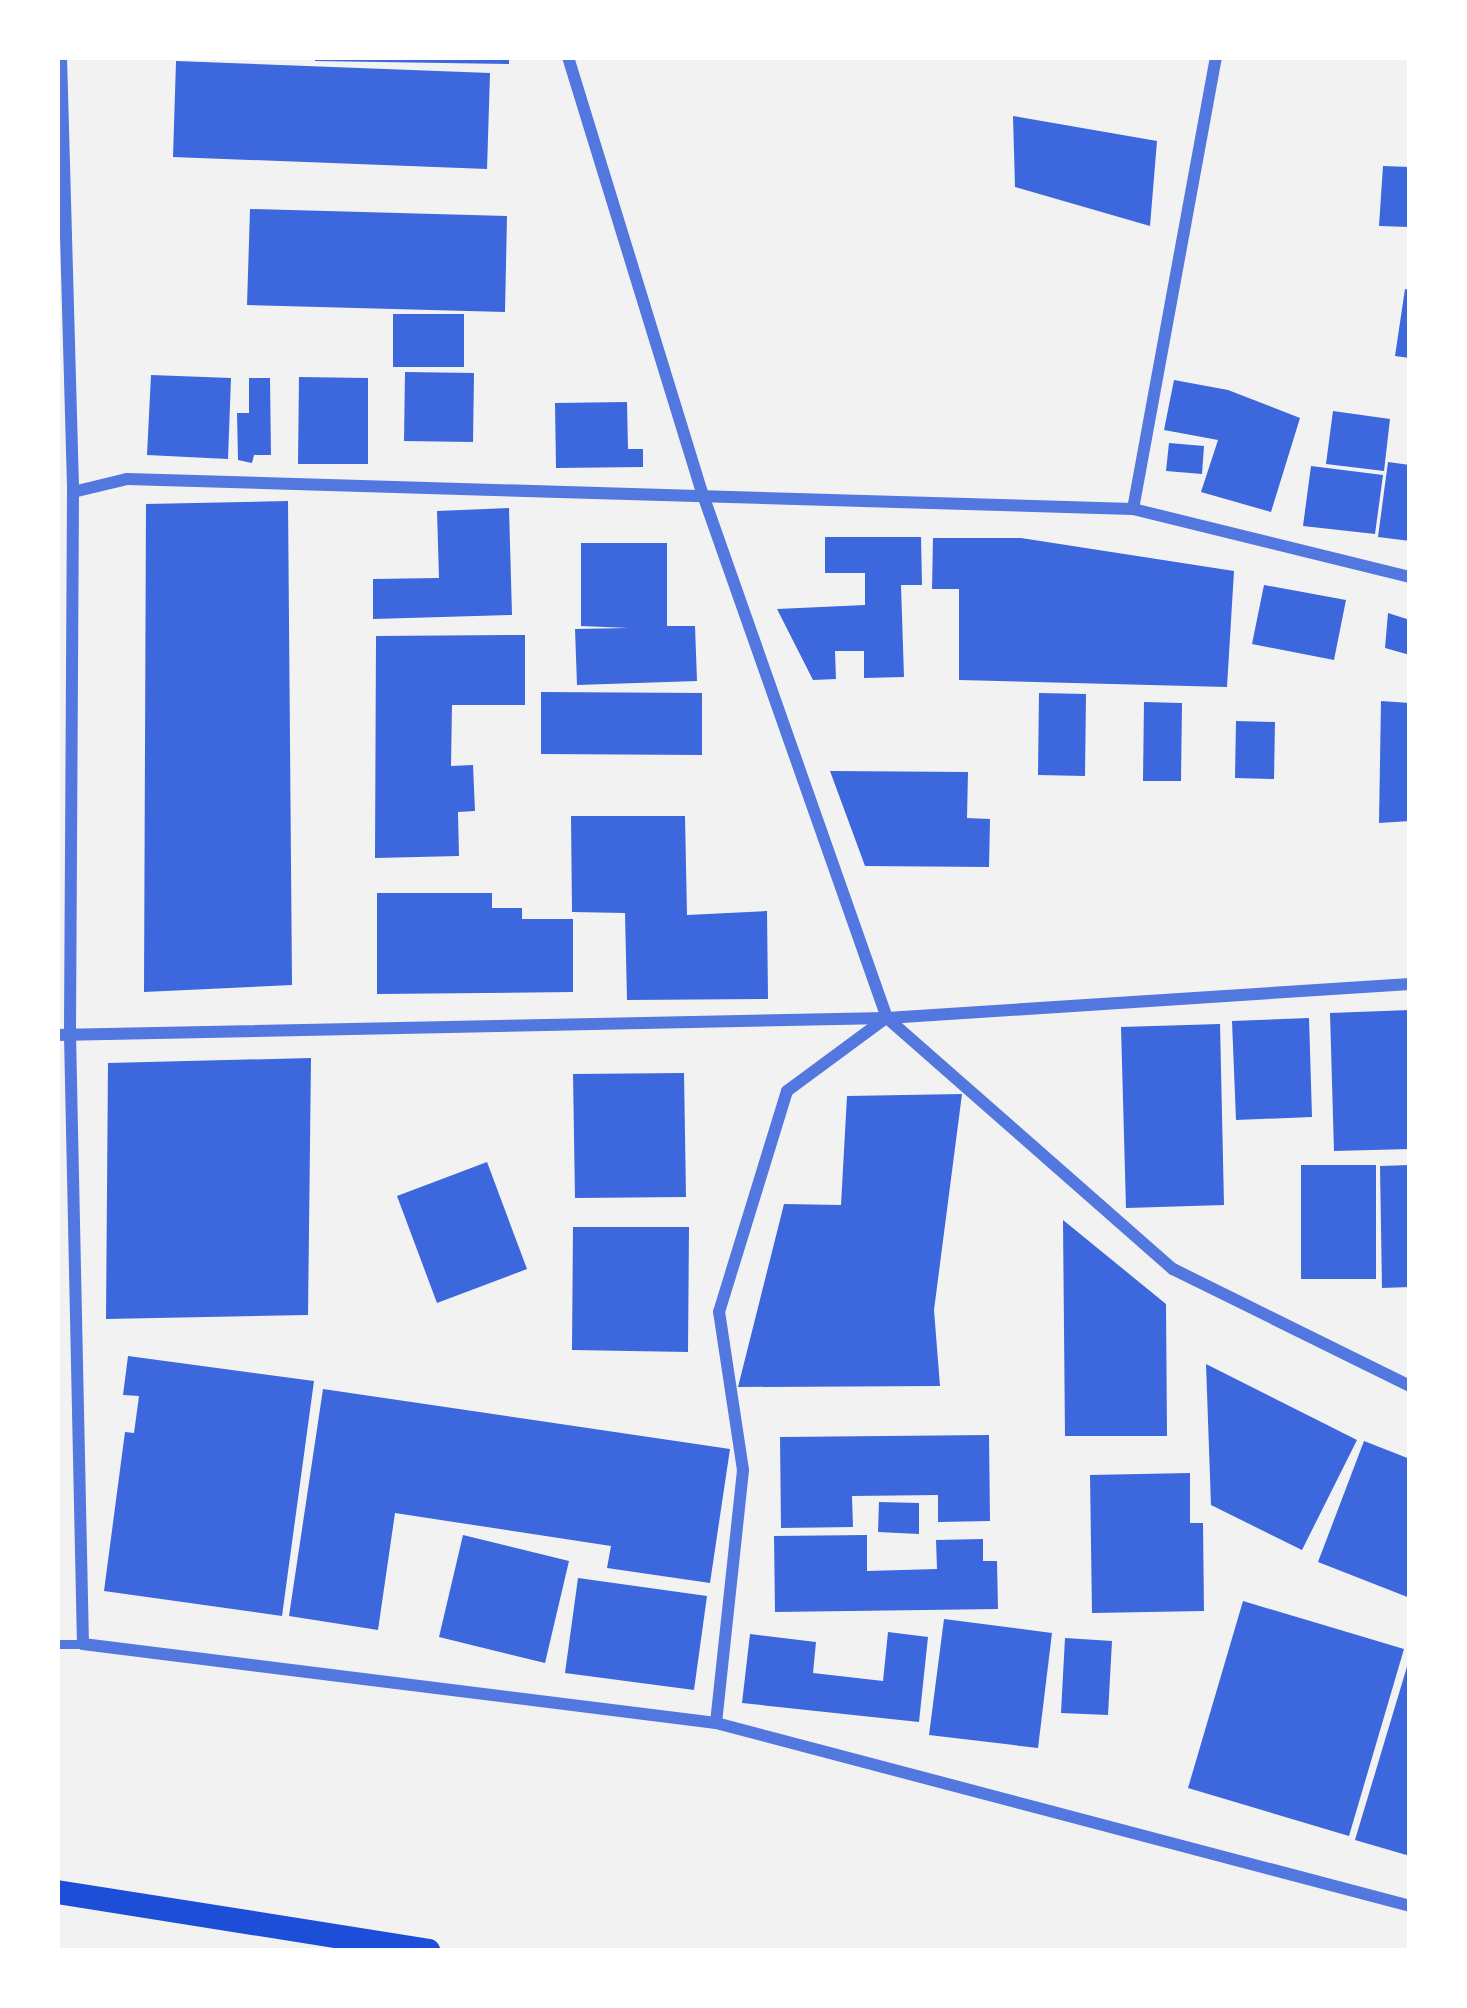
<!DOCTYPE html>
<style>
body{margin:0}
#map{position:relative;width:1467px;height:2008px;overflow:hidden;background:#f2f2f2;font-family:"Nunito Sans",sans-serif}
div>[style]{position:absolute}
.building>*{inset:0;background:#3d67dc}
.service>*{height:9px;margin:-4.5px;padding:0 4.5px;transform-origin:4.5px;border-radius:4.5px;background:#5277de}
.minor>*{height:12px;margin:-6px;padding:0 6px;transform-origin:6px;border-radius:6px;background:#5277de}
.secondary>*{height:24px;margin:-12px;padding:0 12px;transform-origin:12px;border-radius:12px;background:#1d4ed8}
span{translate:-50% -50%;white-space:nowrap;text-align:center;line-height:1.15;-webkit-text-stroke:9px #fff;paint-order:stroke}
.frame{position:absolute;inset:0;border:60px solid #fff;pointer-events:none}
</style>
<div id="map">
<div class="building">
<i style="clip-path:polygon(315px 57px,509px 57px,509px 64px,315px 61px)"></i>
<i style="clip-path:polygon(176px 61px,490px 73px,487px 169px,173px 157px)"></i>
<i style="clip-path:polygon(1013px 116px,1157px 141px,1150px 226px,1015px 187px)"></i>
<i style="clip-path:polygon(1383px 166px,1410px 167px,1410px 227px,1379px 226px)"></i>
<i style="clip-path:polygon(250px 209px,507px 216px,505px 312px,247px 305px)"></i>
<i style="clip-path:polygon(1405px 289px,1410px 290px,1410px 358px,1395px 356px)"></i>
<i style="clip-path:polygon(393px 314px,464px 314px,464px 367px,393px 367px)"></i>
<i style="clip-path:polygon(405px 372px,474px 373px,473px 442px,404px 441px)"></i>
<i style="clip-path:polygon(151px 375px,231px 378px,228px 459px,147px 455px)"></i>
<i style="clip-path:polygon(299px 377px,368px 378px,368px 464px,298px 464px)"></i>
<i style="clip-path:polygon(249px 378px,270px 378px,271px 455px,254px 455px,252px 463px,238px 460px,237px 413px,249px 413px)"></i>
<i style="clip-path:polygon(1174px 380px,1228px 390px,1300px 418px,1271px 512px,1201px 492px,1218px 440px,1164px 430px)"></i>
<i style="clip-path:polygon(627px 402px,628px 449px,643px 449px,643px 467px,556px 468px,555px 403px)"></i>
<i style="clip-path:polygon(1333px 411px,1390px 419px,1384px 471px,1326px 464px)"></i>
<i style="clip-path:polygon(1169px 443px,1204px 446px,1202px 474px,1166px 471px)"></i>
<i style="clip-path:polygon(1388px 462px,1410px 465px,1410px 541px,1378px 537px)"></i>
<i style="clip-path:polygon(1311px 466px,1383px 475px,1375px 534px,1303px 526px)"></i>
<i style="clip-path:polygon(288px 501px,292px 985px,144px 992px,146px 504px)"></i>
<i style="clip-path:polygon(509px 508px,512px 615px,373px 619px,373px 579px,439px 578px,437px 511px)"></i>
<i style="clip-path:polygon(825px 537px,921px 537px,922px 585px,901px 585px,904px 677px,864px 678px,864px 651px,835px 651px,836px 679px,813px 680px,777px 609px,865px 605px,865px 573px,825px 573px)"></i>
<i style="clip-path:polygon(933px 538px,1021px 538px,1234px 571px,1227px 687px,959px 680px,959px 589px,932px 589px)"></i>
<i style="clip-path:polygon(581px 543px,667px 543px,667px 626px,695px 626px,697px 681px,577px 685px,575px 629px,629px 628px,581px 626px)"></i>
<i style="clip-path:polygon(1264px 585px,1346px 600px,1334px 660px,1252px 644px)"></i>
<i style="clip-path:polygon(1388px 613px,1410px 620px,1410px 655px,1385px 648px)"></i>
<i style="clip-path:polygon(525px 635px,525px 705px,452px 705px,451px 766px,473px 765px,475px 811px,458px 812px,459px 856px,375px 858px,376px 636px)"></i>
<i style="clip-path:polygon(541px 692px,702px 693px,702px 755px,541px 754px)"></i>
<i style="clip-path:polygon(1039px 693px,1086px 694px,1085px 776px,1038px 775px)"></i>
<i style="clip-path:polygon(1381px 701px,1410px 703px,1410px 821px,1379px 823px)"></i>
<i style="clip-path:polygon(1144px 702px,1182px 703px,1181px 781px,1143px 781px)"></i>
<i style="clip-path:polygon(1236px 721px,1275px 722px,1274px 779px,1235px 778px)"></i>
<i style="clip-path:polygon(830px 771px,968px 772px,967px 818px,990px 819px,989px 867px,865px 866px)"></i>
<i style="clip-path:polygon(571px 816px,685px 816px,687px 915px,767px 911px,768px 999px,627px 1000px,625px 913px,572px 912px)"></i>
<i style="clip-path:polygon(377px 893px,492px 893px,492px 908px,522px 908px,522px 919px,573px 919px,573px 992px,377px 994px)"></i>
<i style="clip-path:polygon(1410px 1010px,1410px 1149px,1334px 1151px,1330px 1013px)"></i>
<i style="clip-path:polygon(1309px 1018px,1312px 1117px,1236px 1120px,1232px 1021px)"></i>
<i style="clip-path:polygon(1220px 1024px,1224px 1205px,1126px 1208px,1121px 1027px)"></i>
<i style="clip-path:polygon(311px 1058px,308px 1315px,106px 1319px,108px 1063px)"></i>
<i style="clip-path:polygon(684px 1073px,686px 1197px,575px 1198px,573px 1074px)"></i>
<i style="clip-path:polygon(962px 1094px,934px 1310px,940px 1386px,738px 1387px,784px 1204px,841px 1205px,847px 1096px)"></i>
<i style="clip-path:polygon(487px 1162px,527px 1269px,437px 1303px,397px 1196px)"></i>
<i style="clip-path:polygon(1301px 1165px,1376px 1165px,1376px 1279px,1301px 1279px)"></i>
<i style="clip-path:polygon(1410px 1165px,1410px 1287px,1382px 1288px,1380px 1166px)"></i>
<i style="clip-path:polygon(1063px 1220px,1166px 1304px,1167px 1436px,1065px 1436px)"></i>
<i style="clip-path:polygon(573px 1227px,689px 1227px,688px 1352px,572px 1350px)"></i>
<i style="clip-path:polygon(128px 1356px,314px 1381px,282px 1616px,104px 1591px,125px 1432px,134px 1433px,139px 1396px,123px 1395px)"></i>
<i style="clip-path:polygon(1206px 1364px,1357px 1440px,1302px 1550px,1211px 1505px)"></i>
<i style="clip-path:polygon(323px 1389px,730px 1449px,710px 1583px,607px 1568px,611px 1546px,395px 1513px,378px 1630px,289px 1616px)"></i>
<i style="clip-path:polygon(989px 1435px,990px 1521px,938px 1522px,938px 1495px,852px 1496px,853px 1527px,781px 1528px,780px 1437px)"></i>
<i style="clip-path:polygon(1364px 1441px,1410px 1459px,1410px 1598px,1318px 1562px)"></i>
<i style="clip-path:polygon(1190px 1473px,1190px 1523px,1203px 1523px,1204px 1611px,1092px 1613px,1090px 1475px)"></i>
<i style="clip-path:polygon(879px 1502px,919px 1503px,919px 1534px,878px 1532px)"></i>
<i style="clip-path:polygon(463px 1535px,569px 1561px,545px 1663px,439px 1637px)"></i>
<i style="clip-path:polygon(867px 1535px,867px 1571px,937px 1569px,936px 1540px,983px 1539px,983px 1561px,997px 1561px,998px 1609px,775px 1612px,774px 1536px)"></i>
<i style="clip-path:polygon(578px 1578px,707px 1596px,694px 1690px,565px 1673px)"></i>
<i style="clip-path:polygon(1243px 1601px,1404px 1649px,1349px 1836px,1188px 1788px)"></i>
<i style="clip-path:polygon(944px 1619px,1052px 1633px,1038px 1748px,929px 1735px)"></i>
<i style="clip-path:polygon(888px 1632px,928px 1637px,919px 1722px,742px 1703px,750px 1634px,816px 1642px,813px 1673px,883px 1681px)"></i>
<i style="clip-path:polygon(1065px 1638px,1112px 1641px,1108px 1715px,1061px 1713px)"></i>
<i style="clip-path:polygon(1409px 1660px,1410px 1660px,1410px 1856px,1355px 1840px)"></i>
</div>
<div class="service">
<i style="left:57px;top:1644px;width:26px"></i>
</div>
<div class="minor">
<i style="left:61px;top:57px;width:435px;rotate:88.4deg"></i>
<i style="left:73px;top:492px;width:543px;rotate:90.32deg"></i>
<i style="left:70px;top:1035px;width:609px;rotate:88.78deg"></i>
<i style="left:83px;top:1644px;width:638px;rotate:7.11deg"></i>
<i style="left:716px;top:1723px;width:718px;rotate:14.77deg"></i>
<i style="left:568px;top:57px;width:458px;rotate:72.9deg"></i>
<i style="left:703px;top:495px;width:554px;rotate:70.62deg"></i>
<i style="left:887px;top:1018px;width:381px;rotate:41.3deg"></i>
<i style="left:1173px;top:1269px;width:264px;rotate:26.3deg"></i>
<i style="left:73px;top:492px;width:56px;rotate:-13.5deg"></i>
<i style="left:127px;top:479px;width:1006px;rotate:1.71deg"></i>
<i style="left:1133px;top:509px;width:285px;rotate:13.8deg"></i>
<i style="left:1133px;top:509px;width:460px;rotate:-79.6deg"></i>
<i style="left:57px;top:1035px;width:830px;rotate:-1.17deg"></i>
<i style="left:887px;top:1018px;width:524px;rotate:-3.72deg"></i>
<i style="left:716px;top:1723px;width:254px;rotate:-83.9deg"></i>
<i style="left:743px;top:1470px;width:160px;rotate:-98.6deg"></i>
<i style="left:719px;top:1312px;width:231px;rotate:-72.9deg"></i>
<i style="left:787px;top:1091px;width:123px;rotate:-36.4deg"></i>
</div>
<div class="secondary">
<i style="left:57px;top:1892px;width:376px;rotate:9deg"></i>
</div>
<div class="frame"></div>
</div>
